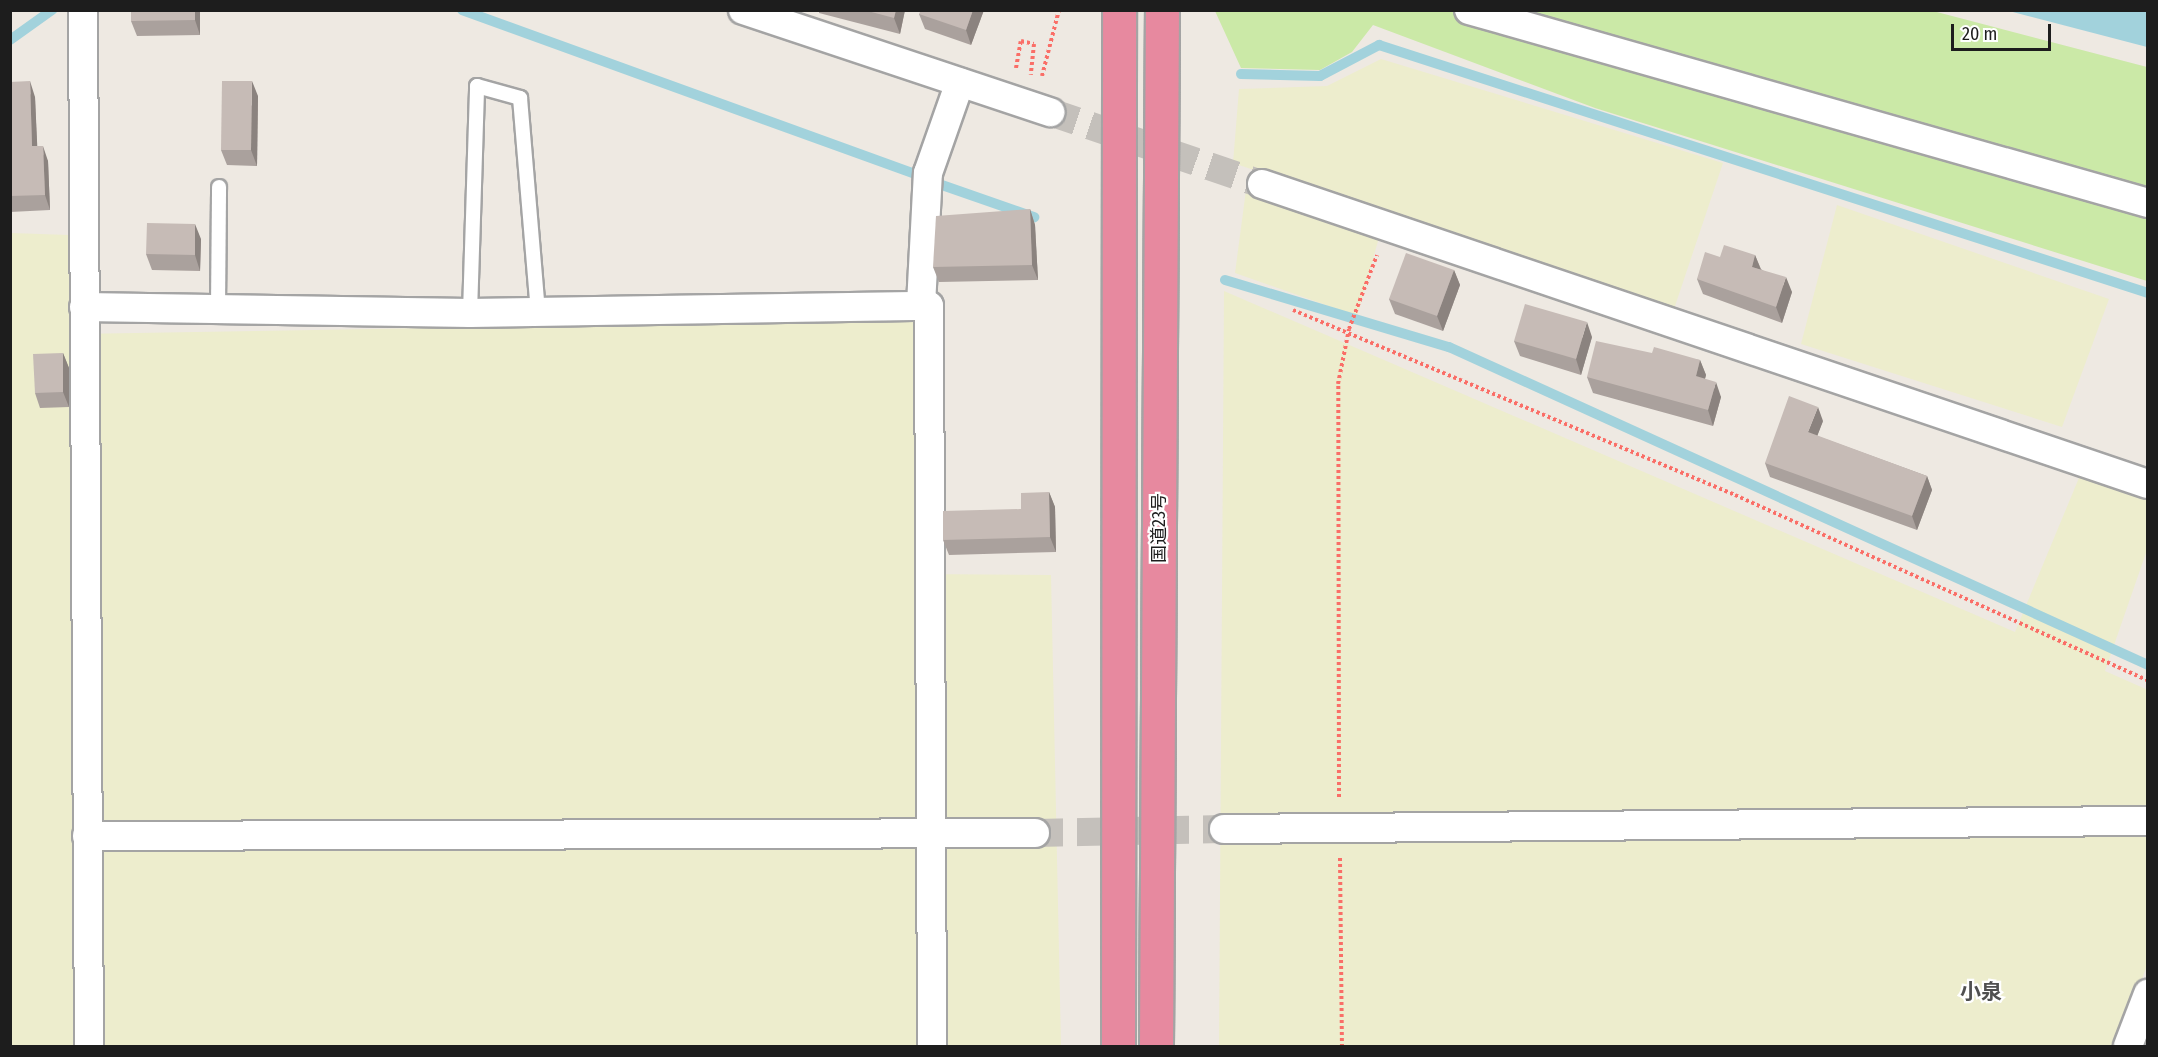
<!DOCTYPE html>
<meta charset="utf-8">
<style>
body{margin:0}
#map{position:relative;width:2158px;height:1057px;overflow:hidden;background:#eee9e2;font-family:"Fira Sans Condensed","Noto Sans JP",sans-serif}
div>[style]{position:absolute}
.farmland>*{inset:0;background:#ededcd}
.grass>*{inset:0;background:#cbe9a7}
.water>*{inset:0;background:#a2d2dc}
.stream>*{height:10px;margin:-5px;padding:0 5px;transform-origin:5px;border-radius:5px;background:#a2d2dc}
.street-tunnel>*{height:28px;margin-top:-14px;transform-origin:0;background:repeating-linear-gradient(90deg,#c4c0bb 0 28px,transparent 0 42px)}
.path>*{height:4px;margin-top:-2px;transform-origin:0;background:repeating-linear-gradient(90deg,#fa6e67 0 3px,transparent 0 6px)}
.roads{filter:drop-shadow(2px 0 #a4a4a4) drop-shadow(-2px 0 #a4a4a4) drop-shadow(0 2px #a4a4a4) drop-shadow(0 -2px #a4a4a4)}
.lane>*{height:14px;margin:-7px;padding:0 7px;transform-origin:7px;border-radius:7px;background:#fff}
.street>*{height:28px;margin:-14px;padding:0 14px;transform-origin:14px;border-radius:14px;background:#fff}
.highway>*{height:33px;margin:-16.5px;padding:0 16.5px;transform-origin:16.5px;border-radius:16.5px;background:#e7899f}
.wall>*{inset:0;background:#aaa19d}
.shaded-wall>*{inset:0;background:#8b837f}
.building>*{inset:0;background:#c6bbb6}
span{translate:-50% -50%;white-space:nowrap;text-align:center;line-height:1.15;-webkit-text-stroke:4.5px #fff;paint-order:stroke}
.street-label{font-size:18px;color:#1d1d1d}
.quarter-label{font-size:21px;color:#505050;font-weight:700}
.frame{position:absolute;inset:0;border:12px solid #1d1d1d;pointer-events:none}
.scale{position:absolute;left:1951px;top:24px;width:100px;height:27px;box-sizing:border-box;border:3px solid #1d1d1d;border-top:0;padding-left:8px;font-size:18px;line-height:21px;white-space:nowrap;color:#1d1d1d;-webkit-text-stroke:4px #fff;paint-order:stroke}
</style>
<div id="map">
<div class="farmland">
<i style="clip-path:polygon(1381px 59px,1723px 163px,1674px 309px,1233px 163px,1239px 89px,1327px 86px)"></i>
<i style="clip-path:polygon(1246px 190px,1380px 234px,1357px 316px,1235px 273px)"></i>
<i style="clip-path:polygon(1837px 205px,2109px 299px,2062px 427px,1801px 344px)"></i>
<i style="clip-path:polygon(11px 233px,69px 235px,76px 334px,917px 320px,917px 574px,1051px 575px,1061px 1046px,11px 1046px)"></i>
<i style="clip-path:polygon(1224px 291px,2015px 632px,2081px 473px,2147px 497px,2147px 550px,2105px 671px,2148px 690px,2147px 965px,2118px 1046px,1219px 1046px)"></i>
</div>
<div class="grass">
<i style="clip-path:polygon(1215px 11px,1933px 11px,2147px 67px,2147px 281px,1595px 108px,1373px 25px,1352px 52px,1320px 70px,1241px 68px)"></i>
</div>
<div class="water">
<i style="clip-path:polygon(2009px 11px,2147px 11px,2147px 47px,2028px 16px)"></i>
</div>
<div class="stream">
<i style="left:462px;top:10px;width:483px;rotate:19.9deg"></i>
<i style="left:10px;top:40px;width:52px;rotate:-35.5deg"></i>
<i style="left:1241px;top:74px;width:79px;rotate:1.5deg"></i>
<i style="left:1320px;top:76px;width:67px;rotate:-27.7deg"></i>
<i style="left:1379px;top:45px;width:808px;rotate:17.87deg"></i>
<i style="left:939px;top:184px;width:101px;rotate:19.2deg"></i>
<i style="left:1225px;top:280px;width:234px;rotate:16.7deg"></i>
<i style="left:1449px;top:347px;width:768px;rotate:24.46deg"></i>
</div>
<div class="street-tunnel">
<i style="left:1050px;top:112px;width:224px;rotate:18.8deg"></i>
<i style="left:1035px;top:833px;width:189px;rotate:-1.2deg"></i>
</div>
<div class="path">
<i style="left:1016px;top:68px;width:27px;rotate:-80deg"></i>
<i style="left:1021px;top:41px;width:13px;rotate:13deg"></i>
<i style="left:1034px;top:44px;width:31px;rotate:96deg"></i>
<i style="left:1042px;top:76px;width:68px;rotate:-75.6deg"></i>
<i style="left:1293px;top:310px;width:479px;rotate:22.7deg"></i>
<i style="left:1735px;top:495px;width:453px;rotate:24.2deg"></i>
<i style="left:1339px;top:797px;width:413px;rotate:-90.1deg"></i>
<i style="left:1338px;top:384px;width:56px;rotate:-78.7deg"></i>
<i style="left:1349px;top:329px;width:79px;rotate:-69.3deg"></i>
<i style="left:1340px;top:858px;width:188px;rotate:89.4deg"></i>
</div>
<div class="roads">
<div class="lane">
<i style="left:218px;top:308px;width:121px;rotate:-89.5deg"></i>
<i style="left:470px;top:313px;width:227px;rotate:-88.2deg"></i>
<i style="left:477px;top:86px;width:45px;rotate:15.6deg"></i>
<i style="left:520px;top:98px;width:215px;rotate:85.2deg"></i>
</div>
<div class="street">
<i style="left:83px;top:10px;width:1036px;rotate:89.67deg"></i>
<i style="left:743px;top:10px;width:324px;rotate:18.4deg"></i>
<i style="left:1469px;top:10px;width:706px;rotate:15.87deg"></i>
<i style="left:1262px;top:184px;width:935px;rotate:18.71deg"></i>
<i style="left:921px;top:305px;width:132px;rotate:-87deg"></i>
<i style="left:928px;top:173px;width:96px;rotate:-70.6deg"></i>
<i style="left:84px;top:307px;width:386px;rotate:0.9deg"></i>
<i style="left:470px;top:313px;width:459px;rotate:-0.9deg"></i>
<i style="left:929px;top:306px;width:740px;rotate:89.77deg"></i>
<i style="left:1224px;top:829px;width:924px;rotate:-0.5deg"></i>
<i style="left:87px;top:836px;width:948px;rotate:-0.18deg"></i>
<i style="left:2128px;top:1046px;width:56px;rotate:-69deg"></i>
</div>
<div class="highway">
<i style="left:1118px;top:1046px;width:1036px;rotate:-89.94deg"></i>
<i style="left:1156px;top:1046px;width:1036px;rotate:-89.67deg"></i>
</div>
</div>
<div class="wall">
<i style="clip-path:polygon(200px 10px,200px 35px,137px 36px,131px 21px)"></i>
<i style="clip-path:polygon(819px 10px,905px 10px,900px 34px,819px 13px)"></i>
<i style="clip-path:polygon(984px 10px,971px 45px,925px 29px,919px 14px)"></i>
<i style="clip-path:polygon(10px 82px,35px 97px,37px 146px,48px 161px,50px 210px,10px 212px)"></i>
<i style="clip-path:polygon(258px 96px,257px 166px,227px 165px,221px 150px)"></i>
<i style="clip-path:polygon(1030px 209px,1035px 225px,1038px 280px,939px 282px,933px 267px)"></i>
<i style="clip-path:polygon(201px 239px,200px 271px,152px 270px,146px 254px)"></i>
<i style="clip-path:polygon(1755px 255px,1761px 269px,1792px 292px,1782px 323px,1703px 294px,1697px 279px,1720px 257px)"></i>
<i style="clip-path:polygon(1454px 270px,1460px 285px,1443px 331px,1395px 314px,1389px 299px)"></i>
<i style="clip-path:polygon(1592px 337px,1581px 375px,1520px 356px,1514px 341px)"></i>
<i style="clip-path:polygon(63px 353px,69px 368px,69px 407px,40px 408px,35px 393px)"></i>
<i style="clip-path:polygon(1652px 353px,1700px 360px,1706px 375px,1705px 379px,1721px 397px,1713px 426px,1593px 393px,1587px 377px)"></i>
<i style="clip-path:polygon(1823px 421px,1817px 436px,1927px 476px,1932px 490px,1917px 530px,1770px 477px,1765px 463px)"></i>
<i style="clip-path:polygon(1049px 492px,1055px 507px,1056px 552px,949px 555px,943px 540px,1021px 509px)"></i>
</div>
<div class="shaded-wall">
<i style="clip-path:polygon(195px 10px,200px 10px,200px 35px,195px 20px)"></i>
<i style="clip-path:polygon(896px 10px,905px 10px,900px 34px,894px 18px)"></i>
<i style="clip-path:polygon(973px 10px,984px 10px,971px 45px,966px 30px)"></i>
<i style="clip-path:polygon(30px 81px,35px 97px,38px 162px,32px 146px)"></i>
<i style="clip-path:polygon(252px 81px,258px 96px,257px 166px,251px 150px)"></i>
<i style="clip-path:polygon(43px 146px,48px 161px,50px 210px,45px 195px)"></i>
<i style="clip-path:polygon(1030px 209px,1035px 225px,1038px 280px,1032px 265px)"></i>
<i style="clip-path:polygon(195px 224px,201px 239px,200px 271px,195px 255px)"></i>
<i style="clip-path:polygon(1755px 255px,1761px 270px,1752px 267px)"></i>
<i style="clip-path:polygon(1454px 270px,1460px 285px,1443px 331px,1437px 316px)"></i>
<i style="clip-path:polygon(1786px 277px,1792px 292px,1782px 323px,1776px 307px)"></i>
<i style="clip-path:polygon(1587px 322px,1592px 337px,1581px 375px,1576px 359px)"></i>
<i style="clip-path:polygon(63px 353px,69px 368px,69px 407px,63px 392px)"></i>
<i style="clip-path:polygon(1700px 360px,1706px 375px,1701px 392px,1696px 376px)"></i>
<i style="clip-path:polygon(1716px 382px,1721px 397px,1713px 426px,1708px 410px)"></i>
<i style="clip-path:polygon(1818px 407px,1823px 421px,1813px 447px,1808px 432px)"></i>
<i style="clip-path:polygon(1927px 476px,1932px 490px,1917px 530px,1912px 516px)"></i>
<i style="clip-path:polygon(1049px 492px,1055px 507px,1056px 552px,1050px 537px)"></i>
</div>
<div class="building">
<i style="clip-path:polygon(131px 10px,195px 10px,195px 20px,131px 21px)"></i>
<i style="clip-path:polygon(864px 10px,896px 10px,894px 18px)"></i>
<i style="clip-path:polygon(921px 10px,973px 10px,966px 30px,919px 14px)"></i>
<i style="clip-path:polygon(30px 81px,32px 146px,43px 146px,45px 195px,10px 196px,10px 82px)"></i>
<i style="clip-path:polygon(222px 81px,252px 81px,251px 150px,221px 150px)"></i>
<i style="clip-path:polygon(1030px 209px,1032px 265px,933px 267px,936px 216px)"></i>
<i style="clip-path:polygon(147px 223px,195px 224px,195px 255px,146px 254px)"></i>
<i style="clip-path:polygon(1724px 245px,1755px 255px,1752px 267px,1786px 277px,1776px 307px,1697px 279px,1705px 252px,1720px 257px)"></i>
<i style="clip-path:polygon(1406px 253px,1454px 270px,1437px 316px,1389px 299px)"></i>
<i style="clip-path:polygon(1525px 304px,1587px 322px,1576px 359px,1514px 341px)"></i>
<i style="clip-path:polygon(1596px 341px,1652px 353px,1654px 347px,1700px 360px,1696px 376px,1716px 382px,1708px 410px,1587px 377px)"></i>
<i style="clip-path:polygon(63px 353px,63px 392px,35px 393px,33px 354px)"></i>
<i style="clip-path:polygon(1789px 396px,1818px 407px,1808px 432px,1927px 476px,1912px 516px,1765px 463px)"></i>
<i style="clip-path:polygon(1049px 492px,1050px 537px,943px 540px,943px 511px,1021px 509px,1021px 493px)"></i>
</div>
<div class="street-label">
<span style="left:1159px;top:528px;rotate:-90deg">国道23号</span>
</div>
<div class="quarter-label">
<span style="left:1981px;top:992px">小泉</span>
</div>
<div class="frame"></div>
<div class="scale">20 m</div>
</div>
